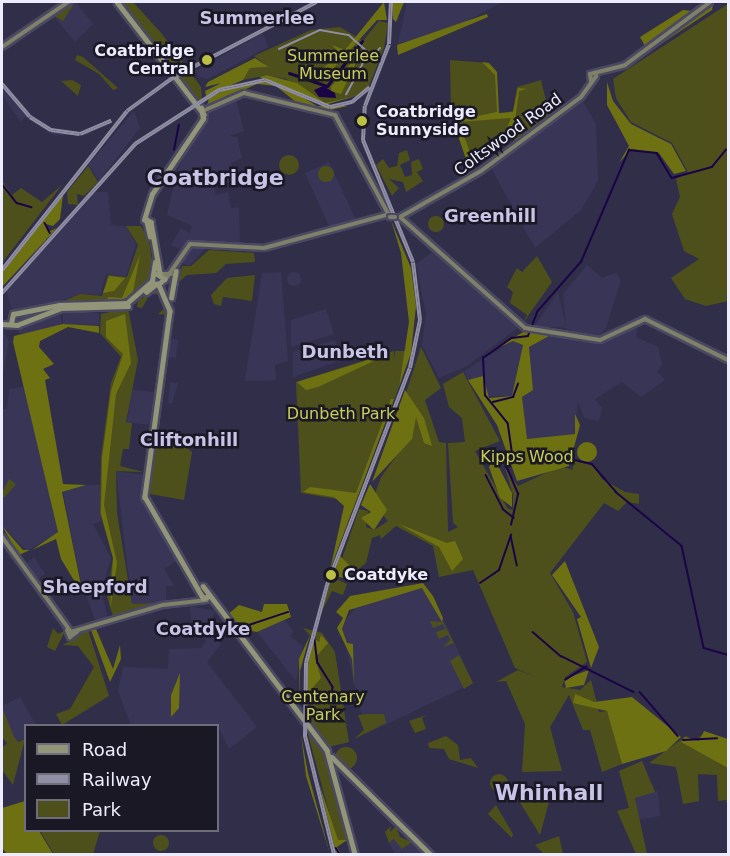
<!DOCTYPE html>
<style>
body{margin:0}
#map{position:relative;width:730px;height:856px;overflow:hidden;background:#312e49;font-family:"DejaVu Sans",sans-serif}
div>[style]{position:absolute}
.built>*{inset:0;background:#393557}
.round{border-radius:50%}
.green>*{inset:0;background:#4e501c}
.forest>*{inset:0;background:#6e7111}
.water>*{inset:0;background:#1a0446}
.stream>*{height:1.5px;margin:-0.75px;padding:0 0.75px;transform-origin:0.75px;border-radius:0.75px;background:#1a0446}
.canal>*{height:3px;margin:-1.5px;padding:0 1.5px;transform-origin:1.5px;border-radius:1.5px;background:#1a0446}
.roads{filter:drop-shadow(2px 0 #4b4962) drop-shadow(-2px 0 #4b4962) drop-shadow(0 2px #4b4962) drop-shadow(0 -2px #4b4962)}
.secondary>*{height:4px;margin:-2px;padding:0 2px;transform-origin:2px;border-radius:2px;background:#7e806a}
.primary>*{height:4.5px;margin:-2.25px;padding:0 2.25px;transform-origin:2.25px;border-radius:2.25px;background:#939578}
.tram>*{height:1.5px;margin:-0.75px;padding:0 0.75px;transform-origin:0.75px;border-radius:0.75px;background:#908ea4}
.rail>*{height:4px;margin-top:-2px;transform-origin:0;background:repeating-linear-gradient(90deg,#191824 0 4.5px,#908ea4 0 9px);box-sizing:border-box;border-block:2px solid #908ea4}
.bridges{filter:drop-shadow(2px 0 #4b4962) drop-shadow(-2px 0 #4b4962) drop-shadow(0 2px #4b4962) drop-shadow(0 -2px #4b4962)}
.secondary-bridge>*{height:4px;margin:-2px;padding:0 2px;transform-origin:2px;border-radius:2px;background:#7e806a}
.dots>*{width:16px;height:16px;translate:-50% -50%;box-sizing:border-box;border:3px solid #191824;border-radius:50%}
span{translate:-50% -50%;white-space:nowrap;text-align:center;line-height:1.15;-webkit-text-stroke:5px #191824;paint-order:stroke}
.poi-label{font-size:16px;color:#edecfe;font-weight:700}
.right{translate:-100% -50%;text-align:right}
.left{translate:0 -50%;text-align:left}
.park-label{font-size:16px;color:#c9ce58}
.street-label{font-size:16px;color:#edecfe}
.neighbourhood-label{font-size:18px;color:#c7c4e7;font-weight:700}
.district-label{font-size:22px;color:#c7c4e7;font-weight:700}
.frame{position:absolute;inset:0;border:3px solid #edecfe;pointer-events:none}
.legend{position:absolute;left:24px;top:724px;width:195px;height:108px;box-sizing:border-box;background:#191824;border:2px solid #6e6d7b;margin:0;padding:8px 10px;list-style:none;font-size:18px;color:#edecfe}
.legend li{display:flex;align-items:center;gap:12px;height:30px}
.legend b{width:30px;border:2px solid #6e6d7b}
</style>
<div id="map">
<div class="built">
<i style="clip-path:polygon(76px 2px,93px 24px,75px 42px,52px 14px)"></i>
<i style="clip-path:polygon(407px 2px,503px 2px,457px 26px,398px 44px)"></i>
<i style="clip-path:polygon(263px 33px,268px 47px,208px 79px,199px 77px,195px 71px)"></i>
<i style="clip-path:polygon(2px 82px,31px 117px,56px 131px,87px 132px,116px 117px,87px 135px,53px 135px,25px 117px,21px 122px,2px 95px)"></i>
<i style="clip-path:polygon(235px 96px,244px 131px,229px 136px,237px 137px,242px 158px,231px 163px,234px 175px,227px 183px,214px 187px,216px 195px,228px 192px,231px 208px,239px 207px,240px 245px,193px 240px,179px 249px,171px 245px,181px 228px,189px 233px,193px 226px,167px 215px,177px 171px,199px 126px,206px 124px,204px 116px)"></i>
<i style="clip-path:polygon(582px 100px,596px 124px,598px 181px,581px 210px,535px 248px,490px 166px)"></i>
<i style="clip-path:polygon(134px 111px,140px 128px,99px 181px,88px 165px)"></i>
<i style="clip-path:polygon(329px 162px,356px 220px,330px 228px,305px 173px)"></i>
<i style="clip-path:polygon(96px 192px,108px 192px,111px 225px,126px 226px,136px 244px,126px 276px,106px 274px,100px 295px,79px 294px,58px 302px,62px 324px,33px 335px,19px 333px,6px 290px)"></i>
<i style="clip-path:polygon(192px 245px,205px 249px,189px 266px,182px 263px)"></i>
<i style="clip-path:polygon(432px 252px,519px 327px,467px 366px,439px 378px,422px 345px,426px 314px,416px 264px)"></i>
<i style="clip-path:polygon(587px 265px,602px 278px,616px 273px,621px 280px,606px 328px,596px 338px,561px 327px,534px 327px,558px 292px,566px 326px,563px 294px)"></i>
<i class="round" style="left:287px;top:272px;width:14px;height:14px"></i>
<i style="clip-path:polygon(281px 272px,288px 361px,275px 365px,276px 380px,245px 381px,262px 273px)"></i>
<i style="clip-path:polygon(326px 309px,334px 334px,291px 347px,291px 320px)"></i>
<i style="clip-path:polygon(63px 312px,99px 313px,100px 325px,63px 324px)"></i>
<i style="clip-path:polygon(639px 320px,636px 337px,658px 347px,662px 365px,657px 372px,665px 380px,641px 397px,622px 382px,595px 399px,602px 408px,599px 421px,584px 418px,578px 402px,574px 434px,526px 439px,522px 397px,533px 390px,529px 347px,549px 336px,600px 343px)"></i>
<i style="clip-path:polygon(2px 327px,9px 342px,2px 379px)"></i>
<i style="clip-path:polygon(170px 338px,178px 340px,176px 358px,168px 357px)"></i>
<i style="clip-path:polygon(335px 340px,342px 360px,293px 377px,293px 352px)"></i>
<i style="clip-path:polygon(513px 341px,524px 345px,515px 392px,512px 396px,486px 396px,483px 377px,468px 380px,464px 371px)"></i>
<i style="clip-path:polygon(170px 382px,178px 383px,172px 404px,168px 403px)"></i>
<i style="clip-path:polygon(26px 386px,58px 533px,27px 551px,2px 526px,2px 409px,7px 409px,9px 389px)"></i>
<i style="clip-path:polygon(132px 390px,155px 392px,151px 425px,127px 422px)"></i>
<i style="clip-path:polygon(116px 471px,143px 475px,143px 504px,178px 560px,164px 569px,174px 586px,166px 586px,166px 603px,132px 605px)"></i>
<i style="clip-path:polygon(86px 485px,100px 485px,101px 521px,93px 524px,111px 558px,101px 591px,108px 618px,96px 623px,80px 578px,63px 492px)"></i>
<i style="clip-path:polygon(34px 557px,45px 574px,36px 581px,25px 564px)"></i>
<i style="clip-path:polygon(423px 588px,433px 596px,473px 683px,366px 734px,342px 630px,346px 619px,359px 604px)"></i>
<i style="clip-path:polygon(190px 606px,216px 611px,210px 620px,216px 629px,212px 633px,221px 644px,207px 662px,257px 727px,229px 749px,218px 726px,131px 725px,118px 691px,123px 667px,168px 669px,169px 649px,201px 648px,206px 641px,192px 627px)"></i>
<i style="clip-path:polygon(285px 620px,294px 632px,290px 636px,303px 646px,296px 681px,257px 632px)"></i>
<i style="clip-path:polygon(20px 697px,36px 725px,26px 726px,25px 739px,7px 744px,2px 737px,2px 706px)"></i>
<i style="clip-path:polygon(658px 791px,660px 816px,637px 820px,636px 796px)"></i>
<i style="clip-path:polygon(394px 839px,403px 849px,414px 840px,428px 854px,396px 854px,389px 843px)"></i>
</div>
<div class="green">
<i style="clip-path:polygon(75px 2px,63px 21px,56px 17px,54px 13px)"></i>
<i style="clip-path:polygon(120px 2px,133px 2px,162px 34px,201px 87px,202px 99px,196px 102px)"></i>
<i style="clip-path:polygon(728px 4px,728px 301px,706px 306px,685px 299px,671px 278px,699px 259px,684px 251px,672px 214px,680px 197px,676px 179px,688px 172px,672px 143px,631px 122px,616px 98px,613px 79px)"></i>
<i style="clip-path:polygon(379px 21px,388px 23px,384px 48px,369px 86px,359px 95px,325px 103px,286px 79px,267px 75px,243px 80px,250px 68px,269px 67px,254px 56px,311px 30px,340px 27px,363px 41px)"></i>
<i style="clip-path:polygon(77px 55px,83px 57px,118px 88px,113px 90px,99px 74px,75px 60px)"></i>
<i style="clip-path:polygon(450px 60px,488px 63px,496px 73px,498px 114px,513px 111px,517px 87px,541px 80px,550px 117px,516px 142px,511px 134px,468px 165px,451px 109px)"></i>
<i style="clip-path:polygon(72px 80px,81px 85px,78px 96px,61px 81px)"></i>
<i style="clip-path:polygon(407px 150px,410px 160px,400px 165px,405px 177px,412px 175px,411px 162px,419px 159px,423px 169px,417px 172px,423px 181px,406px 192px,403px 182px,389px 179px,399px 188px,392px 196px,376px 165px,383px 159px,389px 168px,397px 166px,399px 153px)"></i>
<i class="round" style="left:279px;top:155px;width:20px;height:20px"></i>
<i style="clip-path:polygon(88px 166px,98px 182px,84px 196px,77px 194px,78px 205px,68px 204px,67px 192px)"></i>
<i class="round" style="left:318px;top:166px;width:16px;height:16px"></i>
<i style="clip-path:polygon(2px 181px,12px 195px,21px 188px,42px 202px,62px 185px,2px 263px)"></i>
<i class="round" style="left:428px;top:216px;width:16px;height:16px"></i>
<i style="clip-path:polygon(126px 226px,141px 226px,149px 241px,153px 267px,147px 284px,120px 302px,59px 303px,80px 294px,102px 296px,108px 275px,127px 277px,138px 245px)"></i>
<i style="clip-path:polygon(209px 250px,254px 253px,255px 262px,226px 264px,216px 273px,187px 275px,179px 282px,182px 266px,191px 266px)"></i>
<i style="clip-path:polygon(537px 256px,552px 282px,523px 323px,527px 315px,510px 303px,513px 292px,507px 287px,517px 268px,522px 272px)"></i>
<i style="clip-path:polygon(255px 275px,252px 301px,223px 297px,221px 306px,214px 304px,211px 295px,227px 278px)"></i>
<i style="clip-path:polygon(157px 287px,159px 288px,168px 304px,168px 315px,158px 314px,166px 307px,162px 294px,150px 294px,142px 308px,137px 307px,138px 301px)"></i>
<i style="clip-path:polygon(128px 308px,138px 360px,126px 422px,132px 423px,129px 449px,123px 449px,120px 466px,143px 472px,116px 471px,117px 513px,132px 604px,160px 603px,114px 619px,107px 597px,113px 558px,100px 513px,101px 457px,111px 383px,121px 357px,100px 333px,101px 314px)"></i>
<i style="clip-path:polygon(421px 347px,441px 388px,425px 400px,439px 442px,446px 443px,448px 532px,458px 527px,453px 523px,448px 443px,465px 442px,462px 418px,449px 407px,443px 384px,463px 372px,500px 441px,475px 451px,508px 509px,513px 510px,513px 495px,505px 468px,518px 486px,561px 466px,572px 470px,575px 461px,594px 466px,602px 479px,625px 492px,639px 494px,639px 504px,627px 502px,618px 511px,604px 503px,550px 573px,573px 612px,587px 662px,565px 677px,562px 687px,580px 690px,591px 680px,599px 712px,607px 711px,610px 720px,622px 764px,602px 772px,590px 730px,583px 730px,569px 695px,550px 727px,562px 771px,522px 772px,525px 724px,506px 681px,496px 682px,518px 670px,539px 678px,515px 668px,473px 570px,439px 577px,433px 546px,396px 526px,381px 539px,380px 535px,372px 538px,366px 563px,355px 572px,342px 559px,359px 509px,368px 511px,366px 527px,374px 530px,388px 521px,372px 502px,381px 477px,401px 450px,406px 393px)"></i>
<i style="clip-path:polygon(394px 351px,394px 360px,395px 351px,405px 351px,399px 387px,352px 512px,337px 499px,301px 493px,296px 382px)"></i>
<i style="clip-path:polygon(166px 441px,179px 441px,192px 452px,184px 500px,150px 494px,154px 450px)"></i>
<i style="clip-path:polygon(9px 479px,16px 484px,4px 498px,2px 493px)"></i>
<i style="clip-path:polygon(332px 577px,347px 584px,343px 595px,332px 591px,319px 617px)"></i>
<i style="clip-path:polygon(430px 621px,443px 622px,454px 643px,443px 647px,450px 640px,448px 635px,439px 639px,436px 632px,445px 629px,443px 624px,433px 628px)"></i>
<i style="clip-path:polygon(53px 628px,58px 634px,65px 631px,55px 651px,47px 647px)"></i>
<i style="clip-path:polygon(303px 628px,322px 633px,335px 652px,349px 742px,329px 747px,304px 713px,317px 643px)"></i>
<i style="clip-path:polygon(88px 630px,109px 696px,62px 725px,56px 714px,70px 709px,94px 667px,78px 646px,63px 645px)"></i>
<i style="clip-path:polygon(459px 655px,473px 683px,464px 689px,450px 661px)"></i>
<i style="clip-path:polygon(2px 707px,14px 737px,18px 742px,25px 739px,13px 785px,2px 770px,2px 748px,7px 743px,2px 737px)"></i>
<i style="clip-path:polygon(367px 714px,384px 714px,386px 723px,354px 739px,364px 730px,358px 715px)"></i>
<i style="clip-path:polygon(427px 715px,422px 718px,426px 729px,415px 733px,409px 721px)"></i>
<i style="clip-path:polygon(305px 723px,332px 767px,348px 841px,337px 842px)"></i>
<i style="clip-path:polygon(705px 732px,728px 741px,728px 807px,726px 800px,718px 801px,717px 775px,698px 774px,699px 801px,683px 804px,676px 767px,649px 763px,686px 736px,695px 741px)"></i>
<i style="clip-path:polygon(446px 736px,458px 745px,460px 760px,471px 758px,478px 768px,449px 759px,444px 749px,429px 748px,428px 743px)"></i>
<i class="round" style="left:335px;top:747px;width:22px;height:22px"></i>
<i style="clip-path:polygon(642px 761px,655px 792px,635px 798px,647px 854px,636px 854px,617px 811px,629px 808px,619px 771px)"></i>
<i class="round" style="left:490px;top:774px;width:18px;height:18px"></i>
<i style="clip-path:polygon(527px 787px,551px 795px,540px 835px,519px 801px,527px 798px)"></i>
<i style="clip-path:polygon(496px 805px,513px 834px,512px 838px,488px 814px)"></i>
<i style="clip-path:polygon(391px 826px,390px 832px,396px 826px,400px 837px,412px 842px,402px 849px,394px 839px,389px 843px,385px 832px)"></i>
<i style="clip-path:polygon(40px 831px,40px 830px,100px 831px,93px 854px,54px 854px)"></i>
<i class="round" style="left:153px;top:835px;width:16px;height:16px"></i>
<i style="clip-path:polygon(559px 836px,563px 854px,544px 854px,535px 845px)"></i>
</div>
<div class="forest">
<i style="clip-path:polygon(384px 2px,387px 20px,377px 20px,324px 79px,309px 80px,340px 54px,332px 45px,345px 50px)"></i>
<i style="clip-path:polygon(392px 2px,404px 2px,396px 22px,393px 19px)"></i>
<i style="clip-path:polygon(713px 4px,712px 10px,616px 74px,708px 6px)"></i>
<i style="clip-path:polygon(683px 10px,692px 11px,645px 46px,640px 37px)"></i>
<i style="clip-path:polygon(487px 14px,488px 17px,398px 55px,397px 45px)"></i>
<i style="clip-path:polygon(362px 50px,341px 94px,331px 91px,331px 87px)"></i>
<i style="clip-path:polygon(255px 58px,269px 67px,250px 68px,243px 80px,206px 96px,205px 91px,221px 83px,205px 87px,208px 82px)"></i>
<i style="clip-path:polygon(482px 62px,489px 63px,497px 72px,499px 113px,513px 112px,518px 88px,527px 89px,519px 91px,514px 128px,504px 135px,511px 118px,459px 122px,472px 158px,512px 132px,520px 139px,516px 142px,511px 135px,468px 165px,453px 121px,497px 112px,495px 75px)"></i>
<i style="clip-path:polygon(267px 75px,297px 83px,325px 103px,359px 95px,325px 105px,259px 77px)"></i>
<i style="clip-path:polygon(259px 81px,276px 84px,289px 89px,317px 106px,348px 106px,326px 111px,297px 103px,276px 86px,257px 84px,207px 106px,209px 98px,222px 91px)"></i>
<i style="clip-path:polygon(607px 82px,613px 101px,631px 124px,671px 144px,686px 171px,674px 174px,659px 153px,631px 149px,619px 163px,629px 146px,607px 105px)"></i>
<i style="clip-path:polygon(63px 195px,60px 219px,53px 226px,46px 224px,48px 232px,57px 228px,2px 287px,2px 271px)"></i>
<i style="clip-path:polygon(391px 220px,411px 268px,416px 306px,411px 353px,399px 387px,409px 322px,401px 253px)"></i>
<i style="clip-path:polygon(140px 255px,132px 297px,107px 302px,108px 297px,122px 298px)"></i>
<i style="clip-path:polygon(109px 276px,125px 278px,114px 291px,103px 293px)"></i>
<i style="clip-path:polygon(125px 314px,131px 363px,116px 394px,104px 505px,117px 563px,110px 611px,113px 558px,101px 514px,102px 458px,111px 391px,123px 354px,106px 337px,106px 321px)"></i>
<i style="clip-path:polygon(63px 324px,99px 326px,99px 333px,68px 327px,40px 341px,39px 347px,54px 364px,43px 369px,50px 378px,45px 380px,63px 484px,86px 485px,62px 492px,83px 595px,61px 559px,56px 539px,32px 550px,58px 532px,13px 342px,14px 336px)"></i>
<i style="clip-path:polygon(525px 331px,568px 336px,549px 336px,529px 347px,533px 390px,522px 397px,527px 439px,575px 434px,575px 414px,580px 425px,569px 466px,517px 481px,497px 425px,468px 380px,483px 376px,489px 398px,512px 396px,523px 345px,513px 341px,489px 352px)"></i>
<i style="clip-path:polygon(391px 353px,318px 387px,306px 390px,297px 382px)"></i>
<i style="clip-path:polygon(405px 390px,424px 418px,432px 446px,424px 443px,416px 417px,412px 439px,372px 482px)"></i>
<i style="clip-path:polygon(391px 399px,394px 399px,330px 570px,344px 506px,334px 497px,303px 492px,310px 487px,356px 493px)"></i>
<i class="round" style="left:577px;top:442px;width:20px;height:20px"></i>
<i style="clip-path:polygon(494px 458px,512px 493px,512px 507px,500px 498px,489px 467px)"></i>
<i style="clip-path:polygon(370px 484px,387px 510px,374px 530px,361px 518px,371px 512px,361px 505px)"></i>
<i style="clip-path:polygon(399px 524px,447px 543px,455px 541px,463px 559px,452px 571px,439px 547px)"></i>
<i style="clip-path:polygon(2px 526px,23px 550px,30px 550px,19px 555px)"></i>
<i style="clip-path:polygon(340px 556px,352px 568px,350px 579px,333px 576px)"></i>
<i style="clip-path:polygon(565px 561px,599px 647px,591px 668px,577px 619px,581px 617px,552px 575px)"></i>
<i style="clip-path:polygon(423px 583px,433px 596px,443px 618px,442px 622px,422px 588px,349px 610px,342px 629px,347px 643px,353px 644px,354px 686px,352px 659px,337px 628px,343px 618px,336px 612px,350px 596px)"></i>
<i style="clip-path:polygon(264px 604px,287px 604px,291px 617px,257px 632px,238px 629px,227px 615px,239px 605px,262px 612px)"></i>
<i style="clip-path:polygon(96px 629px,113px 669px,120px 645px,121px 659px,110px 682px,91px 630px)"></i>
<i style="clip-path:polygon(310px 635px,300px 671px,300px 708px,299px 659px)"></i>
<i style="clip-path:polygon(321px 635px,328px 643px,315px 658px,321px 678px,307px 694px,305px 713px,309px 650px,313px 638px,319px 642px)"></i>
<i style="clip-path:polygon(589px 670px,584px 685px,566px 688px,564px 679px)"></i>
<i style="clip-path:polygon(180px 673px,179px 708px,171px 717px,171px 695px)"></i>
<i style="clip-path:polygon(575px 694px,594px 702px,632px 697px,681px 737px,666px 751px,622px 764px,607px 711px,573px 703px)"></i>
<i style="clip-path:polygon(704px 731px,728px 739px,728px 768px,681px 742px,685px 737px,699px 741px)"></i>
<i style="clip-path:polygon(301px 735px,308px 773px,330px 854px,306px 776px)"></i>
<i style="clip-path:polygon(319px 783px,338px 840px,347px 840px,337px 847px,341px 854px,336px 854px)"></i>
<i style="clip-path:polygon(25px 801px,26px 830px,39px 831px,53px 854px,7px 854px,2px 848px,2px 808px)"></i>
</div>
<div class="water">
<i style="clip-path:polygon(323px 86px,335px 93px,336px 98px,319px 97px,314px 90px)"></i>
</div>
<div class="stream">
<i style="left:174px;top:150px;width:25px;rotate:-79deg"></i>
<i style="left:2px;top:184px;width:24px;rotate:52deg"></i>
<i style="left:17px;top:203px;width:15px;rotate:16deg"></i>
<i style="left:45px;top:223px;width:11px;rotate:63deg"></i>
<i style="left:493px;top:402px;width:21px;rotate:-14deg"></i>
<i style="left:513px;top:397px;width:14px;rotate:-69deg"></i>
<i style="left:575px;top:460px;width:17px;rotate:13deg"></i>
<i style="left:592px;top:464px;width:37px;rotate:49deg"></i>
<i style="left:616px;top:492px;width:85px;rotate:39.3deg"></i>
<i style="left:682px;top:546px;width:104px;rotate:77.8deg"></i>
<i style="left:704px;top:648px;width:25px;rotate:16deg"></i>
<i style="left:486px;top:475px;width:38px;rotate:63deg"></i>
<i style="left:503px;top:509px;width:14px;rotate:39deg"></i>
<i style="left:511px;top:525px;width:32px;rotate:-77deg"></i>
<i style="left:518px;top:494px;width:30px;rotate:-113deg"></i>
<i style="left:506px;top:466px;width:9px;rotate:-36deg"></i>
<i style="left:513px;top:461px;width:37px;rotate:-98deg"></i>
<i style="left:508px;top:424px;width:36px;rotate:-129deg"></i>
<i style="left:485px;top:396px;width:38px;rotate:-93deg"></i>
<i style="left:483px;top:358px;width:35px;rotate:-35deg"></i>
<i style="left:512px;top:338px;width:16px;rotate:-7deg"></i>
<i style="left:528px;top:336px;width:26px;rotate:-69deg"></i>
<i style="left:537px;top:312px;width:67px;rotate:-48.7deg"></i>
<i style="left:581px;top:262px;width:122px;rotate:-66.8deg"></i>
<i style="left:629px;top:150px;width:28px;rotate:6deg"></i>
<i style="left:657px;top:153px;width:29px;rotate:59deg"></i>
<i style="left:672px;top:178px;width:41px;rotate:-15.4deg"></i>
<i style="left:712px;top:167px;width:22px;rotate:-51deg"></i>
<i style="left:511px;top:536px;width:30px;rotate:78deg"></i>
<i style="left:480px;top:583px;width:23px;rotate:-34deg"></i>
<i style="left:499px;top:570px;width:37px;rotate:-71deg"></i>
<i style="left:235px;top:623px;width:14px;rotate:8deg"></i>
<i style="left:249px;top:625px;width:41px;rotate:-18.4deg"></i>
<i style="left:314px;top:632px;width:31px;rotate:83deg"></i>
<i style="left:318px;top:663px;width:28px;rotate:58deg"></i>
<i style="left:333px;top:687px;width:14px;rotate:94deg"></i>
<i style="left:533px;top:632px;width:37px;rotate:41deg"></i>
<i style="left:561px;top:656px;width:81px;rotate:26.3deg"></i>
<i style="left:565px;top:680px;width:25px;rotate:-32deg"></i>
<i style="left:640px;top:692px;width:58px;rotate:49.2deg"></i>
<i style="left:683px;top:740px;width:34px;rotate:-3deg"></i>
<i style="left:336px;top:848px;width:7px;rotate:56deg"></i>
</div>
<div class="canal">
<i style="left:289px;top:73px;width:40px;rotate:18.9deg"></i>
<i style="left:327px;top:86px;width:57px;rotate:-52.1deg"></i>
</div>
<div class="roads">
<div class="secondary">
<i style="left:2px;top:47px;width:80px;rotate:-34.3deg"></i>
<i style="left:591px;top:81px;width:7px;rotate:-98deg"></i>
<i style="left:590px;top:74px;width:36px;rotate:-14deg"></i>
<i style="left:625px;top:65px;width:106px;rotate:-36.5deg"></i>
<i style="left:205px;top:110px;width:43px;rotate:-23.6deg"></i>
<i style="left:244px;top:93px;width:94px;rotate:13.6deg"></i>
<i style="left:335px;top:115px;width:116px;rotate:61.7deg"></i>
<i style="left:400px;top:217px;width:167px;rotate:41.6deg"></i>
<i style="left:525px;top:328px;width:76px;rotate:9.1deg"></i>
<i style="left:600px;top:340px;width:50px;rotate:-25deg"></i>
<i style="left:645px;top:319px;width:93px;rotate:26.3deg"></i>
<i style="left:400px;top:217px;width:93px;rotate:-29.6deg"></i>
<i style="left:481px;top:171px;width:124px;rotate:-36.5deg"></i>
<i style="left:581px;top:97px;width:26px;rotate:-54deg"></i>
<i style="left:162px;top:274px;width:9px"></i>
<i style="left:165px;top:280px;width:44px;rotate:-55.2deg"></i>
<i style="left:190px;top:244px;width:74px;rotate:3.1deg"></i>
<i style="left:264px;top:248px;width:126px;rotate:-15.1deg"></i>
<i style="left:2px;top:537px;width:117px;rotate:54deg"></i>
<i style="left:71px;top:632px;width:96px;rotate:-16.4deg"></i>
<i style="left:163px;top:605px;width:44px;rotate:-6.5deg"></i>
<i style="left:67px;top:630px;width:8px;rotate:67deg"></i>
<i style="left:70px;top:637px;width:9px;rotate:-36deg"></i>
</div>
<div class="primary">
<i style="left:117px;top:2px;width:142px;rotate:52.2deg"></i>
<i style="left:144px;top:220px;width:27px;rotate:-73deg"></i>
<i style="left:152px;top:194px;width:91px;rotate:-55.8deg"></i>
<i style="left:203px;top:119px;width:11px;rotate:-100deg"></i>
<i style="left:150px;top:237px;width:18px;rotate:-103deg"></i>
<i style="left:146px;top:219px;width:6px;rotate:31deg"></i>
<i style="left:151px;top:222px;width:52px;rotate:80deg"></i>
<i style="left:157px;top:274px;width:9px;rotate:32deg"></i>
<i style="left:165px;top:279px;width:9px;rotate:139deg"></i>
<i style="left:159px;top:285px;width:28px;rotate:67deg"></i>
<i style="left:170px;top:311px;width:188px;rotate:97.7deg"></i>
<i style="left:145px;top:497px;width:116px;rotate:60.1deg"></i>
<i style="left:203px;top:598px;width:7px;rotate:-16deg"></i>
<i style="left:146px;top:292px;width:13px;rotate:-39deg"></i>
<i style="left:171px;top:298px;width:27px;rotate:-80deg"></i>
<i style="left:11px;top:323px;width:9px;rotate:-77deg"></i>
<i style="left:13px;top:314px;width:47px;rotate:-11.1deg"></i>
<i style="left:59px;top:305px;width:68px;rotate:-1.7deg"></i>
<i style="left:127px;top:303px;width:33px;rotate:-41deg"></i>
<i style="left:152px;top:281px;width:19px;rotate:-81deg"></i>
<i style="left:2px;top:324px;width:15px;rotate:4deg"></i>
<i style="left:17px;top:325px;width:47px;rotate:-21.1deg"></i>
<i style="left:61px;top:308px;width:67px;rotate:-1.7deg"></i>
<i style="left:203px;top:586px;width:206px;rotate:52.9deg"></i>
<i style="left:327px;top:750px;width:108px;rotate:74.9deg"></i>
<i style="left:332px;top:757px;width:138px;rotate:44.7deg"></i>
</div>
</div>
<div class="tram">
<i style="left:279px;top:49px;width:45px;rotate:-24.9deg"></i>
<i style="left:320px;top:30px;width:29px;rotate:10deg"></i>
<i style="left:349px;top:35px;width:27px;rotate:42deg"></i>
<i style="left:369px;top:53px;width:47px;rotate:118.2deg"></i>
<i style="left:376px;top:53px;width:6px;rotate:-51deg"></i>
</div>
<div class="rail">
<i style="left:2px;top:84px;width:43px;rotate:49.7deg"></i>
<i style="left:30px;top:117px;width:25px;rotate:32deg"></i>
<i style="left:51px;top:130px;width:29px;rotate:8deg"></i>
<i style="left:80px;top:134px;width:34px;rotate:-23deg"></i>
<i style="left:2px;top:270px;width:202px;rotate:-51.8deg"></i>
<i style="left:127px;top:111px;width:58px;rotate:-35.9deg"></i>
<i style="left:174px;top:77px;width:161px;rotate:-27.8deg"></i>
<i style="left:2px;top:293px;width:200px;rotate:-48.2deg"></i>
<i style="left:135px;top:144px;width:100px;rotate:-32.7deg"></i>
<i style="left:219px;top:90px;width:47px;rotate:-12.3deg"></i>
<i style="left:265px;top:80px;width:70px;rotate:22.6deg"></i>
<i style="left:330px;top:107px;width:23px;rotate:-13deg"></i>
<i style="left:352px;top:102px;width:23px;rotate:-40deg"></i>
<i style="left:334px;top:854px;width:122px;rotate:-103.8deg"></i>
<i style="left:305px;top:736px;width:73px;rotate:-89.2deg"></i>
<i style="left:306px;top:663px;width:81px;rotate:-74.9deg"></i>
<i style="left:327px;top:585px;width:232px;rotate:-69.1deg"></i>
<i style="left:410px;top:368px;width:49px;rotate:-78.2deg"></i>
<i style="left:420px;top:320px;width:58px;rotate:-96.9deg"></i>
<i style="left:413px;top:262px;width:132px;rotate:-112.3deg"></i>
<i style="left:363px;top:140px;width:34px;rotate:-87deg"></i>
<i style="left:365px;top:106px;width:66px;rotate:-68.8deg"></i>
<i style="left:389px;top:44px;width:42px;rotate:-87.3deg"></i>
</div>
<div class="bridges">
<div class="secondary-bridge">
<i style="left:390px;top:217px;width:5px"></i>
</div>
</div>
<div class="dots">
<i style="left:207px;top:60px;background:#bbc045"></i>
<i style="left:362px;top:121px;background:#bbc045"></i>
<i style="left:331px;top:575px;background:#bbc045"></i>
</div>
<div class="poi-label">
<span class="right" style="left:194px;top:60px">Coatbridge<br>Central</span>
<span class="left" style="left:376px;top:121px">Coatbridge<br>Sunnyside</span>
<span class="left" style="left:344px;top:575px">Coatdyke</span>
</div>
<div class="park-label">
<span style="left:333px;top:65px">Summerlee<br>Museum</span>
<span style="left:341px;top:414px">Dunbeth Park</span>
<span style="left:527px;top:457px">Kipps Wood</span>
<span style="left:323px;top:706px">Centenary<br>Park</span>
</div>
<div class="street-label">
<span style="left:508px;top:135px;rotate:-36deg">Coltswood Road</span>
</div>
<div class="neighbourhood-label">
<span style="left:257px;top:18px">Summerlee</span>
<span style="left:490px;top:216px">Greenhill</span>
<span style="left:345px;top:352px">Dunbeth</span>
<span style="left:189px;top:440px">Cliftonhill</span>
<span style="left:95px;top:587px">Sheepford</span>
<span style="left:203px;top:629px">Coatdyke</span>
</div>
<div class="district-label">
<span style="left:215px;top:178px">Coatbridge</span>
<span style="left:549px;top:793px">Whinhall</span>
</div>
<div class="frame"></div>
<ul class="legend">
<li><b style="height:8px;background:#939578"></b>Road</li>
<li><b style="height:8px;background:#908ea4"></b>Railway</li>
<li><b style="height:16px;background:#4e501c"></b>Park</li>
</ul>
</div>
